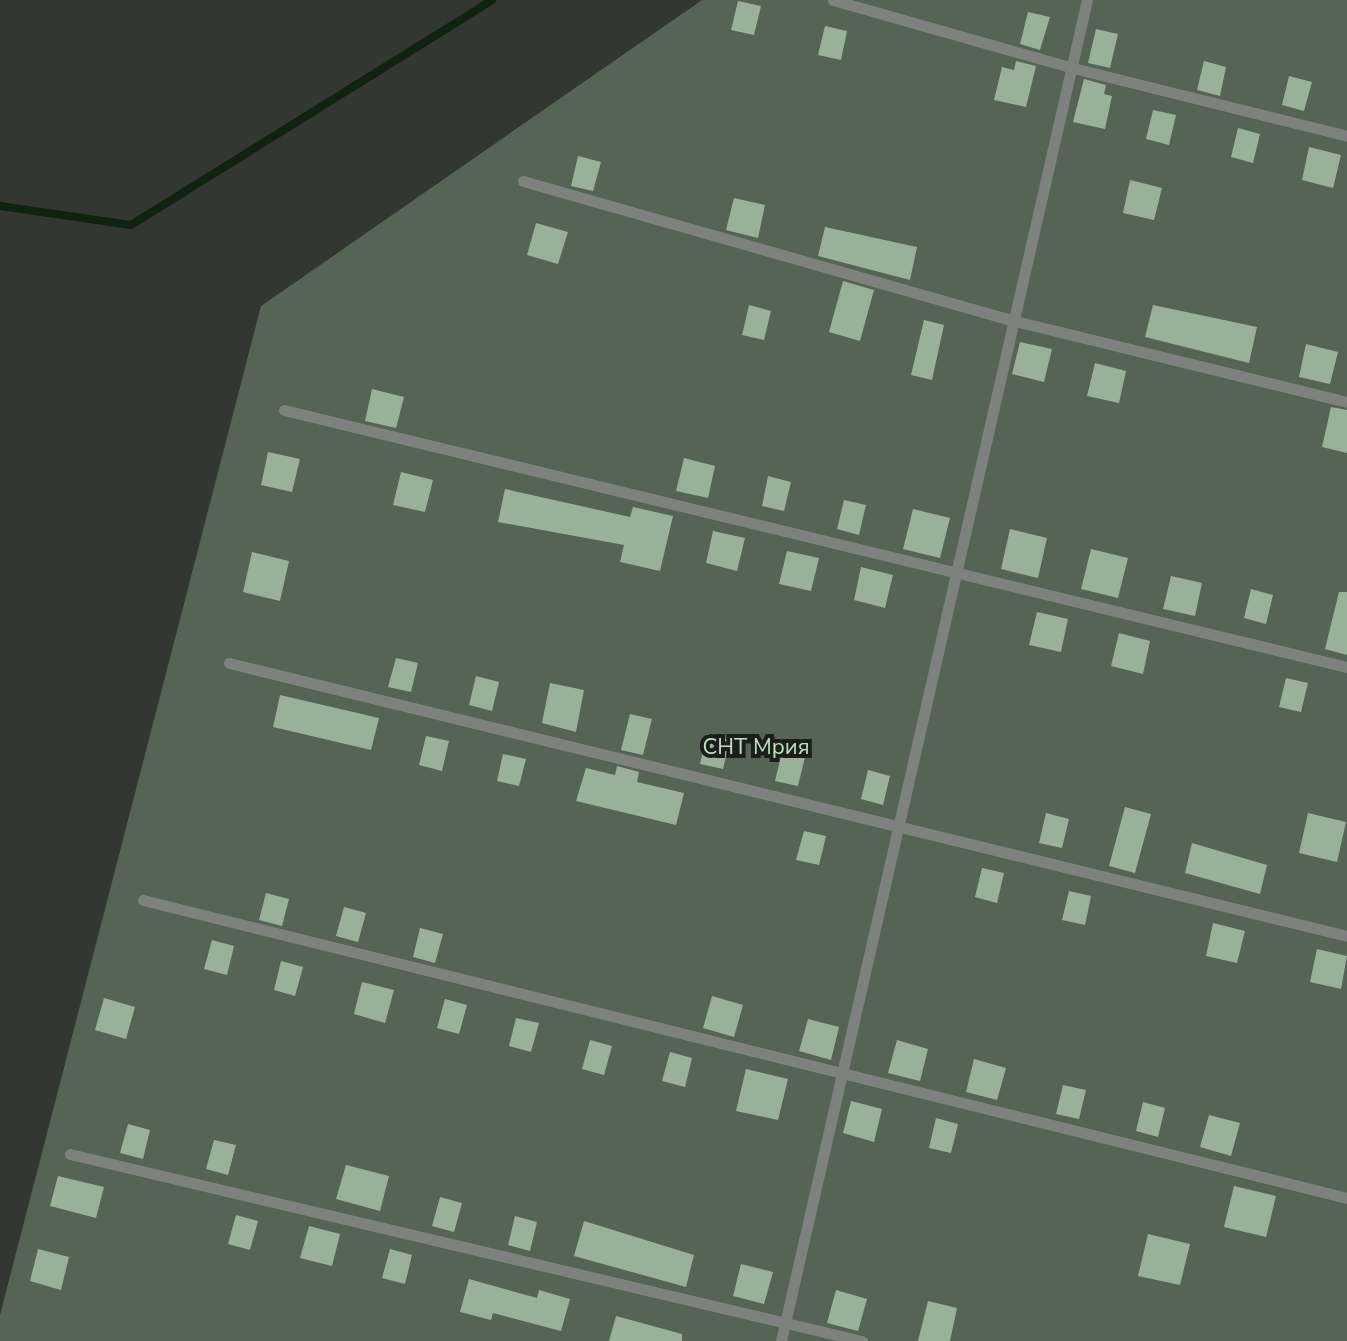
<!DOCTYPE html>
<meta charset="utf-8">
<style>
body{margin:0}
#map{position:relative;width:1347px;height:1341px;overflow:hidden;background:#333633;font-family:"Nunito Sans",sans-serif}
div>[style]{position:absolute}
.green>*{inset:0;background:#556454}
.stream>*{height:8px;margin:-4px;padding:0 4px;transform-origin:4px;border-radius:4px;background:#102310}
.building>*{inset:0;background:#9ab199}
.service>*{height:11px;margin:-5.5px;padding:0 5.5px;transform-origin:5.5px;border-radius:5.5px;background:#7e817e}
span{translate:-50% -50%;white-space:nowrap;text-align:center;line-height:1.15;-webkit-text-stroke:8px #1c1d1c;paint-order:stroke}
.park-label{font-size:22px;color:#bae4b8}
</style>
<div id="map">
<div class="green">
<i style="clip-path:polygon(702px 0,1347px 0,1347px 1341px,0 1341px,0 1315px,261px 306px)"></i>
</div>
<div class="stream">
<i style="left:0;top:206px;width:132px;rotate:8.3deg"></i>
<i style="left:131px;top:225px;width:425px;rotate:-31.9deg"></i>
</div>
<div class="building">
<i style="clip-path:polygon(738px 1px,761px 6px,754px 35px,731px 30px)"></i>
<i style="clip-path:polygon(1028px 12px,1050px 17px,1040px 50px,1020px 44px)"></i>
<i style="clip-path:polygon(825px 26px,847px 31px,841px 60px,818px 55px)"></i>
<i style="clip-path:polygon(1096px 29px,1118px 34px,1110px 68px,1088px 63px)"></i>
<i style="clip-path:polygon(1016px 61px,1036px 66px,1026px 107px,994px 100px,1002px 67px,1014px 70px)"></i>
<i style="clip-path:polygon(1204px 61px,1226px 67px,1220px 96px,1197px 90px)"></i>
<i style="clip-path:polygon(1289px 76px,1312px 82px,1304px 111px,1282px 105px)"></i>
<i style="clip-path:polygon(1084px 79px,1106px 85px,1104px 94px,1112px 96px,1105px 129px,1073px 122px)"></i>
<i style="clip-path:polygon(1153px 110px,1176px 115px,1169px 145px,1146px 139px)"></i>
<i style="clip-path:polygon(1238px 128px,1260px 134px,1253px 163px,1231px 157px)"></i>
<i style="clip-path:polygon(1309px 147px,1341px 155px,1333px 188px,1302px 180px)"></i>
<i style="clip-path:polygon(578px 156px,601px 162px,593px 191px,571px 186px)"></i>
<i style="clip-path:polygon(1130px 180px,1162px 188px,1154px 220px,1123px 213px)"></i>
<i style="clip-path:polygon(734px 198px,765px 205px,758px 238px,726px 230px)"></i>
<i style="clip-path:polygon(536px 223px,568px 232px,558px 264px,527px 255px)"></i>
<i style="clip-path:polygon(825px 227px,917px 247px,910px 280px,818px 256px)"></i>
<i style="clip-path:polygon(843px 281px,874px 290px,860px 341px,829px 332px)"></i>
<i style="clip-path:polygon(749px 305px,771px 311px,764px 340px,742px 335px)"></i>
<i style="clip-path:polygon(1153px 305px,1257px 327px,1249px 363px,1145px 337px)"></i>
<i style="clip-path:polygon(924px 320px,944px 325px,932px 380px,911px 375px)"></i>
<i style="clip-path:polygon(1020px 342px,1052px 349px,1044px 382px,1012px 374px)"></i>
<i style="clip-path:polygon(1306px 344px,1338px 352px,1330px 384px,1299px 377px)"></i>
<i style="clip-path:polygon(1095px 363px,1126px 371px,1119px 403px,1087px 396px)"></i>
<i style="clip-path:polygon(372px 389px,404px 397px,396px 428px,365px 421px)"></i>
<i style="clip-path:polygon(1331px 407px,1347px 410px,1347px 453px,1322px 447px)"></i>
<i style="clip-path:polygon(268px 452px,300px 459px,292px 492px,261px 485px)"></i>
<i style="clip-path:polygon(684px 458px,715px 466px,708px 498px,676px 491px)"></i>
<i style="clip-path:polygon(401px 472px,433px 480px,425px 512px,393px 505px)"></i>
<i style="clip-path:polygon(768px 476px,791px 482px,784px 511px,762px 506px)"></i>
<i style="clip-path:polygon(505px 489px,630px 517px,633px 507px,673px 516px,660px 571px,620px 562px,624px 545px,498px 522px)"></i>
<i style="clip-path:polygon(844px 500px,866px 505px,859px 535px,837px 529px)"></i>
<i style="clip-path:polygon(913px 509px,950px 518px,940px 558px,903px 549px)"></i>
<i style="clip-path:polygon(1010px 529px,1047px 538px,1038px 578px,1001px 569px)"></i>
<i style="clip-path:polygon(713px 531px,745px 538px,737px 571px,706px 563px)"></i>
<i style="clip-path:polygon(1091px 549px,1128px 558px,1118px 598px,1081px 589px)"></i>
<i style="clip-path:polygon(787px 551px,819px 558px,811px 591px,779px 584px)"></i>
<i style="clip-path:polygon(252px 552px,289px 561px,280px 601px,243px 592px)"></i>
<i style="clip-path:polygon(861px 567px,893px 575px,885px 608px,854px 600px)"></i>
<i style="clip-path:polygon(1171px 576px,1202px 583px,1195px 616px,1163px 609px)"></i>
<i style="clip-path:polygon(1251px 589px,1273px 595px,1266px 624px,1244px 618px)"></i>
<i style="clip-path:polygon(1339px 592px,1347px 592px,1347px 655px,1325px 649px)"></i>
<i style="clip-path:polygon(1037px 612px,1068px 619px,1061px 652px,1029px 645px)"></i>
<i style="clip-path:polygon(1119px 633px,1150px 641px,1143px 674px,1111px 666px)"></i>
<i style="clip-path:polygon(396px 658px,418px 663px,411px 692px,388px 687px)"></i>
<i style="clip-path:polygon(476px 676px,499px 682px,492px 711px,469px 705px)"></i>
<i style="clip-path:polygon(1286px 678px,1308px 683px,1301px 712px,1279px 707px)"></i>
<i style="clip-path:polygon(550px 683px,584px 690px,576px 732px,542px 723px)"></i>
<i style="clip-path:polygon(280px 695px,379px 718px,371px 750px,273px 727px)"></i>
<i style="clip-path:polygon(630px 714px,652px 719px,643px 755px,621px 750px)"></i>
<i style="clip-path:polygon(707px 734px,730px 740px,723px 769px,700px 764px)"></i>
<i style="clip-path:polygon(426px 736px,449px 741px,442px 771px,419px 765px)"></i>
<i style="clip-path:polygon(782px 752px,805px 757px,798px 786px,775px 781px)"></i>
<i style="clip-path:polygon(503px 754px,526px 759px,519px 786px,497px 781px)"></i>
<i style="clip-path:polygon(617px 766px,639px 772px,637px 782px,684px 793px,676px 825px,576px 801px,586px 768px,615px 775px)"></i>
<i style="clip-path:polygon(868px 770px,890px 776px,883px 805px,861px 799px)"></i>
<i style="clip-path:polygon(1125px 807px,1151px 814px,1135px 873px,1109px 866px)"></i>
<i style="clip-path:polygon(1046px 813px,1069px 819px,1062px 848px,1039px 843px)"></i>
<i style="clip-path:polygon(1308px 813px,1346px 822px,1337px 862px,1299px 853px)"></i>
<i style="clip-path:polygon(804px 831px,826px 836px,819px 865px,796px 860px)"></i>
<i style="clip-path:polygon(1192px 843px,1267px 865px,1260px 894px,1185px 873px)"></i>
<i style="clip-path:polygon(982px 868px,1004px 873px,997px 903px,975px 897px)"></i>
<i style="clip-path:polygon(1069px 891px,1091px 896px,1085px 925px,1062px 920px)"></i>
<i style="clip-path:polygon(266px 893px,289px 899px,282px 926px,259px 920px)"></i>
<i style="clip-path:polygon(344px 907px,366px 913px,358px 942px,336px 936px)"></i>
<i style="clip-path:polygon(1213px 923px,1245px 931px,1237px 963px,1206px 956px)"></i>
<i style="clip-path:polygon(420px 928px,443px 934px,435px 963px,413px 957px)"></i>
<i style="clip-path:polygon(212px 940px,234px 946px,227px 975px,204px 969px)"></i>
<i style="clip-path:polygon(1317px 949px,1347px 956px,1341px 989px,1310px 982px)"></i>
<i style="clip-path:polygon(281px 961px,303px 967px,295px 996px,274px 990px)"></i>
<i style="clip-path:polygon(362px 982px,394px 990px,385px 1023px,354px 1014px)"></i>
<i style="clip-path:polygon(712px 996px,743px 1005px,734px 1037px,703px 1028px)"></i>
<i style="clip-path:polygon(104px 998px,135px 1007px,126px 1039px,95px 1030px)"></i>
<i style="clip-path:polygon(445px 999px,467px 1005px,459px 1034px,437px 1028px)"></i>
<i style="clip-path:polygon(516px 1018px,539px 1023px,531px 1052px,509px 1046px)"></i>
<i style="clip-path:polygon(808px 1019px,839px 1027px,831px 1060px,799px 1051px)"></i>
<i style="clip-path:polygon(590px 1040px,612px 1046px,604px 1075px,582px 1069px)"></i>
<i style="clip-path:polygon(897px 1040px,928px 1049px,920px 1081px,888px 1073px)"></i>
<i style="clip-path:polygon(670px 1052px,692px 1058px,685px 1087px,662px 1081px)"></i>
<i style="clip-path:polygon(974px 1059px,1006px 1068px,997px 1100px,966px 1092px)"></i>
<i style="clip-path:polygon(746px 1069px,788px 1079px,778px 1120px,736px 1111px)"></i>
<i style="clip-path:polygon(1063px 1085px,1086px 1090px,1079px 1119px,1056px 1114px)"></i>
<i style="clip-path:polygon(851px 1101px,882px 1109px,874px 1142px,843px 1133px)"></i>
<i style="clip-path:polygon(1143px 1102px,1165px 1108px,1158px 1137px,1136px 1131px)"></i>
<i style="clip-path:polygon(1209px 1115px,1240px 1123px,1231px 1156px,1200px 1147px)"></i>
<i style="clip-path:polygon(936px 1118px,958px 1124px,951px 1153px,929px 1148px)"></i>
<i style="clip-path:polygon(128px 1124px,150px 1130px,143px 1159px,120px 1153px)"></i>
<i style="clip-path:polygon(214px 1140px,236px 1145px,228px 1175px,206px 1169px)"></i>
<i style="clip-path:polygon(346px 1165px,389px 1176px,380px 1211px,336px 1199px)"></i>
<i style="clip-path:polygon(58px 1176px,104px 1187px,96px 1218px,50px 1206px)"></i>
<i style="clip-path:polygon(1234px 1186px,1276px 1196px,1266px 1237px,1224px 1227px)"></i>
<i style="clip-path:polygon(440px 1197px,462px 1203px,454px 1232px,432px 1226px)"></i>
<i style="clip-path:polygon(236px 1215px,258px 1221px,250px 1250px,228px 1244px)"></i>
<i style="clip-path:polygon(515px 1216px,537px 1222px,530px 1251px,508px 1245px)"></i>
<i style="clip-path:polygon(584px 1221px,694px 1255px,686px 1287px,574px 1256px)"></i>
<i style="clip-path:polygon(309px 1226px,340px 1234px,332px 1266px,300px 1258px)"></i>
<i style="clip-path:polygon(1148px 1234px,1190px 1244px,1180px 1285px,1138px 1276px)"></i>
<i style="clip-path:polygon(38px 1249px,69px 1257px,61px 1290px,30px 1281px)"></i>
<i style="clip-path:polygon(390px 1249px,412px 1255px,405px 1284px,382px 1278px)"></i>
<i style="clip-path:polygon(741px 1264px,773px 1272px,764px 1304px,733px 1296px)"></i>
<i style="clip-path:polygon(469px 1279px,537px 1298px,539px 1290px,570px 1299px,561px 1331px,493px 1313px,491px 1320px,460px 1312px)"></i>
<i style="clip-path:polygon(836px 1290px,867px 1299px,858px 1331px,827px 1323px)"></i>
<i style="clip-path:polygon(928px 1301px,957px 1308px,950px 1341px,918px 1341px)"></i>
<i style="clip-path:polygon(616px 1316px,682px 1334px,682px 1341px,609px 1341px)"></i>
</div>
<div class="service">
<i style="left:833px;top:0;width:249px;rotate:15.8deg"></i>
<i style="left:1073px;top:68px;width:282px;rotate:13.9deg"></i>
<i style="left:523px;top:181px;width:507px;rotate:15.9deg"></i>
<i style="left:1011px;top:320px;width:346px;rotate:13.7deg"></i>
<i style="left:284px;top:410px;width:1094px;rotate:13.59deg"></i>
<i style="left:229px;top:663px;width:1151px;rotate:13.72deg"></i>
<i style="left:143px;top:900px;width:1240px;rotate:13.9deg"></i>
<i style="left:70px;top:1154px;width:814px;rotate:13.28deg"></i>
<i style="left:781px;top:1341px;width:1375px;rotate:-77.15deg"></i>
</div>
<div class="park-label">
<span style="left:756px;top:748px">СНТ Мрия</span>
</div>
</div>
